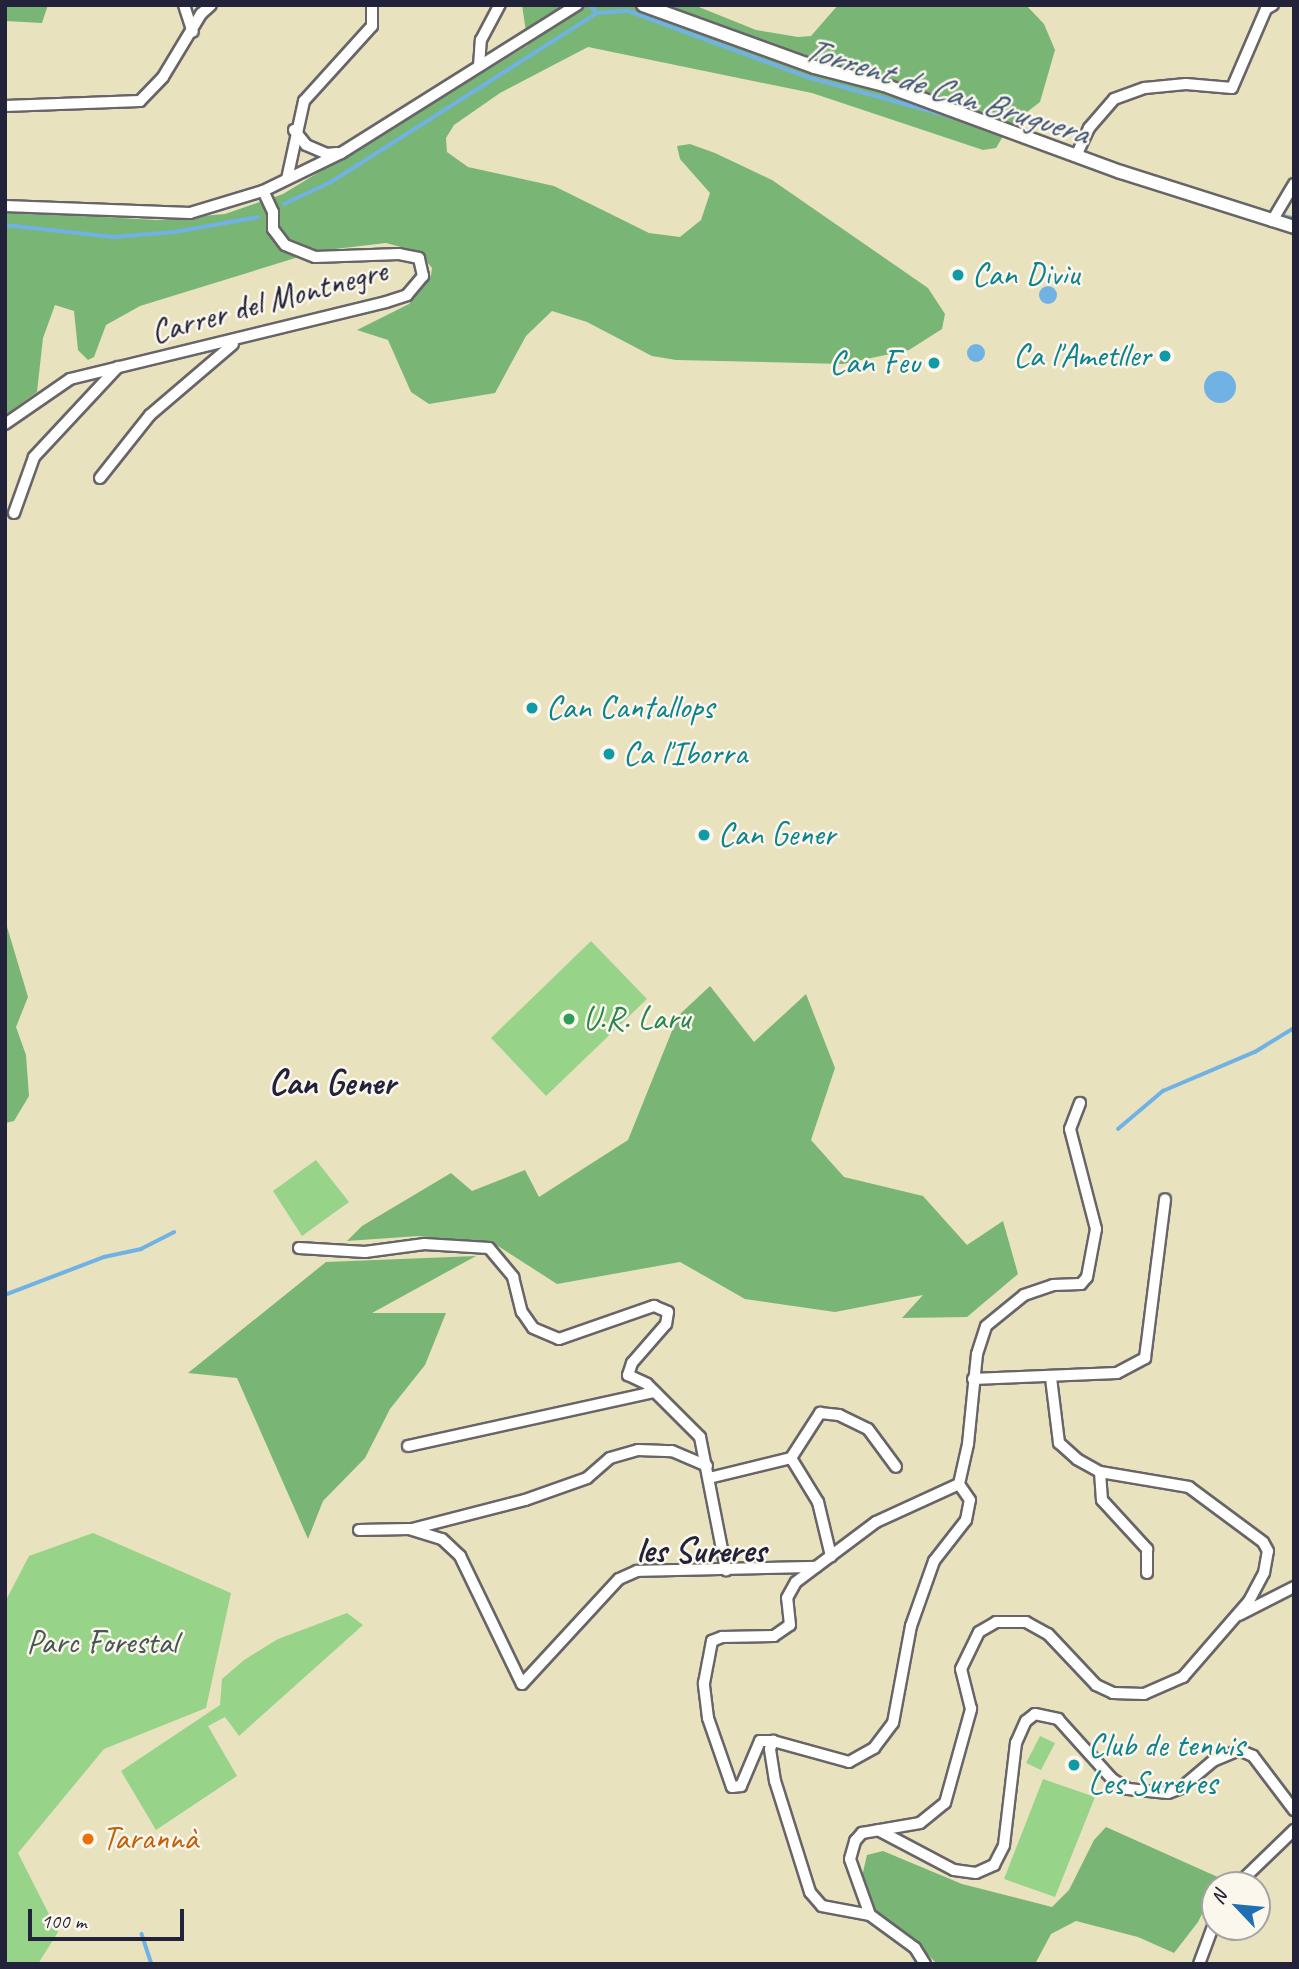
<!DOCTYPE html>
<meta charset="utf-8">
<style>
body{margin:0}
#map{position:relative;width:1299px;height:1969px;overflow:hidden;background:#e9e2bf;font-family:Caveat,sans-serif}
div>[style]{position:absolute}
.green>*{inset:0;background:#97d489}
.forest>*{inset:0;background:#79b675}
.water>*{inset:0;background:#71b2e5}
.round{border-radius:50%}
.stream>*{height:3.5px;margin:-1.75px;padding:0 1.75px;transform-origin:1.75px;border-radius:1.75px;background:#71b2e5}
.roads{filter:drop-shadow(2px 0 #686569) drop-shadow(-2px 0 #686569) drop-shadow(0 2px #686569) drop-shadow(0 -2px #686569)}
.minor>*{height:10px;margin:-5px;padding:0 5px;transform-origin:5px;border-radius:5px;background:#fff}
.tertiary>*{height:12px;margin:-6px;padding:0 6px;transform-origin:6px;border-radius:6px;background:#fff}
.dots>*{width:19px;height:19px;translate:-50% -50%;box-sizing:border-box;border:4px solid #fbf7ec;border-radius:50%}
span{translate:-50% -50%;white-space:nowrap;text-align:center;line-height:1.15;-webkit-text-stroke:5px #fbf7ec;paint-order:stroke}
.culture-label{font-size:33px;color:#0d838f}
.left{translate:0 -50%;text-align:left}
.right{translate:-100% -50%;text-align:right}
.street-label{font-size:33px;color:#22223b}
.leisure-label{font-size:33px;color:#27864d}
.park-label{font-size:33px;color:#455752}
.food-label{font-size:33px;color:#c56008}
.water-label{font-size:35px;color:#3e5476;font-style:italic}
.neighbourhood-label{font-size:35px;color:#22223b;font-weight:700}
.frame{position:absolute;inset:0;border:7px solid #22223b;pointer-events:none}
.north{position:absolute;left:1201px;top:1871px;width:70px;height:70px;box-sizing:border-box;background:#fbf7ec;border:2px solid #a4a2a5;border-radius:50%;rotate:296deg;font-size:19px;font-weight:700;line-height:28px;text-align:center;color:#22223b}
.north::after{content:'';display:block;margin:auto;width:24px;height:32px;background:#1f6fb2;clip-path:polygon(50% 0,100% 100%,50% 72%,0 100%)}
.scale{position:absolute;left:28px;top:1909px;width:156px;height:32px;box-sizing:border-box;border:4px solid #22223b;border-top:0;padding-left:9px;font-size:21px;line-height:24px;white-space:nowrap;color:#22223b;-webkit-text-stroke:5px #fbf7ec;paint-order:stroke}
</style>
<div id="map">
<div class="green">
<i style="clip-path:polygon(591px 941px,647px 999px,546px 1096px,491px 1038px)"></i>
<i style="clip-path:polygon(316px 1160px,349px 1202px,302px 1236px,273px 1191px)"></i>
<i style="clip-path:polygon(93px 1533px,231px 1593px,206px 1708px,104px 1749px,18px 1853px,58px 1932px,38px 1964px,5px 1964px,5px 1602px,29px 1556px)"></i>
<i style="clip-path:polygon(347px 1613px,363px 1625px,239px 1736px,225px 1717px,208px 1726px,237px 1776px,156px 1830px,121px 1771px,220px 1705px,222px 1679px,244px 1660px,278px 1639px)"></i>
<i style="clip-path:polygon(1040px 1736px,1055px 1743px,1041px 1770px,1026px 1763px)"></i>
<i style="clip-path:polygon(1043px 1779px,1095px 1797px,1055px 1897px,1004px 1879px)"></i>
</div>
<div class="forest">
<i style="clip-path:polygon(5px 5px,48px 5px,42px 23px,5px 21px)"></i>
<i style="clip-path:polygon(522px 5px,694px 5px,756px 30px,798px 37px,811px 36px,838px 5px,1026px 5px,1044px 24px,1055px 50px,1040px 102px,1009px 126px,996px 148px,983px 150px,812px 93px,588px 47px,500px 93px,454px 125px,446px 138px,447px 152px,468px 167px,554px 186px,649px 233px,680px 237px,701px 220px,710px 193px,680px 159px,677px 146px,690px 144px,715px 153px,772px 180px,928px 288px,945px 314px,942px 329px,909px 350px,843px 364px,676px 360px,652px 356px,587px 322px,552px 311px,526px 336px,495px 393px,429px 404px,411px 392px,388px 340px,357px 330px,409px 304px,431px 275px,432px 268px,419px 252px,386px 243px,318px 251px,140px 306px,106px 325px,94px 357px,88px 360px,78px 350px,74px 311px,55px 305px,43px 338px,37px 392px,5px 415px,5px 211px,156px 220px,225px 214px,283px 194px,528px 45px)"></i>
<i style="clip-path:polygon(5px 920px,28px 997px,16px 1027px,26px 1055px,29px 1096px,14px 1121px,5px 1123px)"></i>
<i style="clip-path:polygon(710px 986px,754px 1042px,806px 994px,835px 1068px,811px 1140px,844px 1177px,923px 1196px,967px 1245px,1003px 1221px,1018px 1274px,967px 1317px,902px 1318px,923px 1295px,835px 1312px,745px 1299px,680px 1262px,557px 1284px,498px 1246px,418px 1236px,347px 1241px,362px 1226px,451px 1173px,472px 1191px,525px 1170px,539px 1197px,628px 1140px,678px 1016px)"></i>
<i style="clip-path:polygon(476px 1256px,372px 1313px,446px 1313px,425px 1365px,390px 1409px,365px 1458px,323px 1501px,308px 1539px,237px 1378px,188px 1373px,326px 1262px)"></i>
<i style="clip-path:polygon(1106px 1827px,1220px 1878px,1198px 1922px,1174px 1953px,1138px 1937px,1076px 1921px,1051px 1934px,1035px 1964px,937px 1964px,910px 1936px,873px 1909px,860px 1885px,867px 1855px,883px 1851px,962px 1884px,1052px 1907px,1069px 1890px,1094px 1840px)"></i>
</div>
<div class="water">
<i class="round" style="left:1039px;top:286px;width:18px;height:18px"></i>
<i class="round" style="left:967px;top:344px;width:18px;height:18px"></i>
<i class="round" style="left:1204px;top:371px;width:32px;height:32px"></i>
</div>
<div class="stream">
<i style="left:590px;top:5px;width:11px;rotate:49deg"></i>
<i style="left:597px;top:13px;width:31px;rotate:-4deg"></i>
<i style="left:628px;top:11px;width:191px;rotate:20.2deg"></i>
<i style="left:807px;top:77px;width:155px;rotate:15.4deg"></i>
<i style="left:284px;top:204px;width:52px;rotate:-25.1deg"></i>
<i style="left:331px;top:182px;width:315px;rotate:-32.4deg"></i>
<i style="left:1278px;top:215px;width:16px;rotate:11deg"></i>
<i style="left:5px;top:225px;width:109px;rotate:6.3deg"></i>
<i style="left:113px;top:237px;width:62px;rotate:-4.6deg"></i>
<i style="left:175px;top:232px;width:84px;rotate:-10.2deg"></i>
<i style="left:1118px;top:1129px;width:59px;rotate:-40.2deg"></i>
<i style="left:1163px;top:1091px;width:100px;rotate:-23deg"></i>
<i style="left:1255px;top:1052px;width:46px;rotate:-31.6deg"></i>
<i style="left:5px;top:1295px;width:106px;rotate:-21deg"></i>
<i style="left:104px;top:1257px;width:38px;rotate:-12deg"></i>
<i style="left:141px;top:1249px;width:37px;rotate:-27deg"></i>
<i style="left:142px;top:1934px;width:32px;rotate:72deg"></i>
</div>
<div class="roads">
<div class="minor">
<i style="left:184px;top:5px;width:28px;rotate:72deg"></i>
<i style="left:479px;top:66px;width:26px;rotate:-86deg"></i>
<i style="left:481px;top:40px;width:40px;rotate:-62deg"></i>
<i style="left:5px;top:106px;width:135px;rotate:-2.1deg"></i>
<i style="left:140px;top:101px;width:33px;rotate:-46deg"></i>
<i style="left:163px;top:77px;width:74px;rotate:-58.9deg"></i>
<i style="left:201px;top:14px;width:13px;rotate:-42deg"></i>
<i style="left:294px;top:130px;width:19px;rotate:51deg"></i>
<i style="left:306px;top:145px;width:23px;rotate:23deg"></i>
<i style="left:327px;top:154px;width:10px;rotate:-6deg"></i>
<i style="left:1076px;top:156px;width:31px;rotate:-65deg"></i>
<i style="left:1089px;top:128px;width:38px;rotate:-49deg"></i>
<i style="left:1114px;top:99px;width:33px;rotate:-20deg"></i>
<i style="left:1145px;top:88px;width:41px;rotate:-5.6deg"></i>
<i style="left:1186px;top:84px;width:46px;rotate:5deg"></i>
<i style="left:1232px;top:88px;width:86px;rotate:-66.7deg"></i>
<i style="left:1266px;top:9px;width:8px;rotate:-30deg"></i>
<i style="left:287px;top:179px;width:80px;rotate:-77.7deg"></i>
<i style="left:304px;top:101px;width:101px;rotate:-47.8deg"></i>
<i style="left:372px;top:26px;width:21px;rotate:-90deg"></i>
<i style="left:5px;top:206px;width:185px;rotate:2.2deg"></i>
<i style="left:190px;top:213px;width:76px;rotate:-16.8deg"></i>
<i style="left:263px;top:191px;width:87px;rotate:-26deg"></i>
<i style="left:341px;top:153px;width:279px;rotate:-32.1deg"></i>
<i style="left:1272px;top:221px;width:43px;rotate:-59.3deg"></i>
<i style="left:5px;top:424px;width:79px;rotate:-34.7deg"></i>
<i style="left:70px;top:379px;width:325px;rotate:-13.7deg"></i>
<i style="left:386px;top:302px;width:22px;rotate:-18deg"></i>
<i style="left:407px;top:295px;width:25px;rotate:-50deg"></i>
<i style="left:423px;top:276px;width:18px;rotate:-103deg"></i>
<i style="left:419px;top:258px;width:20px;rotate:-169deg"></i>
<i style="left:399px;top:254px;width:84px;rotate:178deg"></i>
<i style="left:315px;top:257px;width:32px;rotate:-158deg"></i>
<i style="left:285px;top:245px;width:20px;rotate:-127deg"></i>
<i style="left:273px;top:229px;width:17px;rotate:-90deg"></i>
<i style="left:273px;top:212px;width:23px;rotate:-115deg"></i>
<i style="left:100px;top:478px;width:80px;rotate:-51.6deg"></i>
<i style="left:150px;top:415px;width:109px;rotate:-40.5deg"></i>
<i style="left:14px;top:513px;width:59px;rotate:-70.3deg"></i>
<i style="left:34px;top:457px;width:123px;rotate:-47deg"></i>
<i style="left:299px;top:1248px;width:66px;rotate:3.5deg"></i>
<i style="left:365px;top:1252px;width:60px;rotate:-7.7deg"></i>
<i style="left:424px;top:1244px;width:65px;rotate:3.5deg"></i>
<i style="left:489px;top:1248px;width:38px;rotate:50deg"></i>
<i style="left:513px;top:1277px;width:36px;rotate:76deg"></i>
<i style="left:522px;top:1312px;width:19px;rotate:55deg"></i>
<i style="left:533px;top:1328px;width:28px;rotate:23deg"></i>
<i style="left:559px;top:1339px;width:101px;rotate:-19.2deg"></i>
<i style="left:654px;top:1306px;width:15px;rotate:23deg"></i>
<i style="left:668px;top:1312px;width:12px;rotate:99deg"></i>
<i style="left:666px;top:1324px;width:52px;rotate:131.1deg"></i>
<i style="left:632px;top:1363px;width:13px;rotate:108deg"></i>
<i style="left:628px;top:1375px;width:21px;rotate:25deg"></i>
<i style="left:647px;top:1384px;width:75px;rotate:45deg"></i>
<i style="left:700px;top:1437px;width:136px;rotate:78.9deg"></i>
<i style="left:973px;top:1379px;width:144px;rotate:-2.4deg"></i>
<i style="left:1117px;top:1373px;width:32px;rotate:-28deg"></i>
<i style="left:1145px;top:1358px;width:160px;rotate:-82.8deg"></i>
<i style="left:408px;top:1446px;width:252px;rotate:-12.4deg"></i>
<i style="left:791px;top:1458px;width:52px;rotate:58.5deg"></i>
<i style="left:818px;top:1502px;width:56px;rotate:76.5deg"></i>
<i style="left:1100px;top:1472px;width:28px;rotate:86deg"></i>
<i style="left:1102px;top:1500px;width:67px;rotate:47.4deg"></i>
<i style="left:1147px;top:1549px;width:24px;rotate:90deg"></i>
<i style="left:709px;top:1478px;width:84px;rotate:-13.7deg"></i>
<i style="left:791px;top:1458px;width:54px;rotate:-57.2deg"></i>
<i style="left:820px;top:1413px;width:19px;rotate:6deg"></i>
<i style="left:839px;top:1415px;width:32px;rotate:26deg"></i>
<i style="left:868px;top:1429px;width:47px;rotate:53.6deg"></i>
<i style="left:412px;top:1529px;width:117px;rotate:-14.4deg"></i>
<i style="left:525px;top:1500px;width:66px;rotate:-19.5deg"></i>
<i style="left:587px;top:1478px;width:30px;rotate:-41deg"></i>
<i style="left:610px;top:1458px;width:29px;rotate:-16deg"></i>
<i style="left:638px;top:1450px;width:34px;rotate:2deg"></i>
<i style="left:672px;top:1451px;width:38px;rotate:23deg"></i>
<i style="left:359px;top:1530px;width:50px;rotate:-1.1deg"></i>
<i style="left:409px;top:1529px;width:34px;rotate:17deg"></i>
<i style="left:442px;top:1539px;width:25px;rotate:43deg"></i>
<i style="left:460px;top:1556px;width:142px;rotate:64.2deg"></i>
<i style="left:522px;top:1684px;width:143px;rotate:-47.3deg"></i>
<i style="left:619px;top:1579px;width:20px;rotate:-24deg"></i>
<i style="left:637px;top:1571px;width:179px;rotate:-1.3deg"></i>
<i style="left:1239px;top:1615px;width:62px;rotate:-27deg"></i>
<i style="left:773px;top:1741px;width:13px;rotate:180deg"></i>
<i style="left:760px;top:1741px;width:49px;rotate:112.9deg"></i>
<i style="left:741px;top:1786px;width:9px;rotate:174deg"></i>
<i style="left:732px;top:1787px;width:73px;rotate:-109.2deg"></i>
<i style="left:708px;top:1718px;width:35px;rotate:-97deg"></i>
<i style="left:704px;top:1683px;width:43px;rotate:-79.2deg"></i>
<i style="left:712px;top:1641px;width:11px;rotate:-22deg"></i>
<i style="left:722px;top:1637px;width:52px;rotate:-1.1deg"></i>
<i style="left:774px;top:1636px;width:19px;rotate:-35deg"></i>
<i style="left:790px;top:1625px;width:27px;rotate:-96deg"></i>
<i style="left:787px;top:1598px;width:18px;rotate:-61deg"></i>
<i style="left:796px;top:1582px;width:100px;rotate:-36.9deg"></i>
<i style="left:876px;top:1522px;width:91px;rotate:-24.6deg"></i>
<i style="left:878px;top:1830px;width:86px;rotate:27.8deg"></i>
<i style="left:954px;top:1870px;width:22px;rotate:8deg"></i>
<i style="left:976px;top:1873px;width:20px;rotate:-24deg"></i>
<i style="left:994px;top:1865px;width:22px;rotate:-63deg"></i>
<i style="left:1004px;top:1845px;width:103px;rotate:-83.3deg"></i>
<i style="left:1016px;top:1743px;width:24px;rotate:-66deg"></i>
<i style="left:1026px;top:1721px;width:11px;rotate:-38deg"></i>
<i style="left:1035px;top:1714px;width:24px;rotate:12deg"></i>
<i style="left:1058px;top:1719px;width:81px;rotate:48deg"></i>
<i style="left:1112px;top:1779px;width:19px;rotate:32deg"></i>
<i style="left:1128px;top:1789px;width:40px;rotate:5.7deg"></i>
<i style="left:1168px;top:1793px;width:14px;rotate:-21deg"></i>
<i style="left:1181px;top:1788px;width:42px;rotate:-40.2deg"></i>
<i style="left:1213px;top:1761px;width:28px;rotate:-23deg"></i>
<i style="left:1239px;top:1750px;width:15px;rotate:23deg"></i>
<i style="left:1253px;top:1756px;width:68px;rotate:52.8deg"></i>
<i style="left:1237px;top:1885px;width:79px;rotate:-44deg"></i>
<i style="left:870px;top:1915px;width:59px;rotate:-109.7deg"></i>
<i style="left:850px;top:1859px;width:19px;rotate:-74deg"></i>
<i style="left:855px;top:1841px;width:11px;rotate:-49deg"></i>
<i style="left:862px;top:1833px;width:59px;rotate:-9.8deg"></i>
<i style="left:920px;top:1823px;width:32px;rotate:-39deg"></i>
<i style="left:945px;top:1803px;width:98px;rotate:-74.5deg"></i>
<i style="left:971px;top:1709px;width:41px;rotate:-104deg"></i>
<i style="left:961px;top:1669px;width:41px;rotate:-64.1deg"></i>
<i style="left:979px;top:1632px;width:20px;rotate:-30deg"></i>
<i style="left:996px;top:1622px;width:30px"></i>
<i style="left:1026px;top:1622px;width:25px;rotate:29deg"></i>
<i style="left:1048px;top:1634px;width:70px;rotate:46.7deg"></i>
<i style="left:1096px;top:1685px;width:19px;rotate:25deg"></i>
<i style="left:1113px;top:1693px;width:31px;rotate:2deg"></i>
<i style="left:1144px;top:1694px;width:43px;rotate:-23.6deg"></i>
<i style="left:1183px;top:1677px;width:101px;rotate:-49deg"></i>
<i style="left:1249px;top:1601px;width:32px;rotate:-62deg"></i>
<i style="left:1264px;top:1573px;width:22px;rotate:-80deg"></i>
<i style="left:1268px;top:1551px;width:10px;rotate:-119deg"></i>
<i style="left:1263px;top:1542px;width:92px;rotate:-143.4deg"></i>
<i style="left:1189px;top:1487px;width:90px;rotate:-170.4deg"></i>
<i style="left:1100px;top:1472px;width:26px;rotate:-151deg"></i>
<i style="left:1077px;top:1459px;width:24px;rotate:-138deg"></i>
<i style="left:1059px;top:1443px;width:65px;rotate:-97deg"></i>
<i style="left:925px;top:1964px;width:19px;rotate:-122deg"></i>
<i style="left:915px;top:1948px;width:56px;rotate:-143.7deg"></i>
<i style="left:870px;top:1915px;width:49px;rotate:-169.4deg"></i>
<i style="left:822px;top:1906px;width:18px;rotate:-131deg"></i>
<i style="left:810px;top:1892px;width:116px;rotate:-107.5deg"></i>
<i style="left:775px;top:1781px;width:32px;rotate:-99deg"></i>
<i style="left:770px;top:1749px;width:9px;rotate:-69deg"></i>
<i style="left:773px;top:1741px;width:79px;rotate:15.4deg"></i>
<i style="left:849px;top:1762px;width:29px;rotate:-29deg"></i>
<i style="left:874px;top:1748px;width:31px;rotate:-53deg"></i>
<i style="left:893px;top:1723px;width:99px;rotate:-79.5deg"></i>
<i style="left:911px;top:1626px;width:69px;rotate:-70.5deg"></i>
<i style="left:934px;top:1561px;width:52px;rotate:-52deg"></i>
<i style="left:966px;top:1520px;width:20px;rotate:-79deg"></i>
<i style="left:970px;top:1500px;width:19px;rotate:-125deg"></i>
<i style="left:959px;top:1484px;width:41px;rotate:-77.3deg"></i>
<i style="left:968px;top:1444px;width:90px;rotate:-84.3deg"></i>
<i style="left:977px;top:1354px;width:29px;rotate:-72deg"></i>
<i style="left:986px;top:1326px;width:49px;rotate:-39.2deg"></i>
<i style="left:1024px;top:1295px;width:31px;rotate:-19deg"></i>
<i style="left:1053px;top:1285px;width:28px;rotate:-2deg"></i>
<i style="left:1081px;top:1284px;width:9px;rotate:-49deg"></i>
<i style="left:1087px;top:1277px;width:49px;rotate:-79.4deg"></i>
<i style="left:1096px;top:1229px;width:103px;rotate:-104.6deg"></i>
<i style="left:1070px;top:1129px;width:28px;rotate:-69deg"></i>
<i style="left:1199px;top:1964px;width:46px;rotate:-69.6deg"></i>
</div>
<div class="tertiary">
<i style="left:643px;top:5px;width:182px;rotate:19.9deg"></i>
<i style="left:814px;top:67px;width:72px;rotate:14.4deg"></i>
<i style="left:884px;top:85px;width:252px;rotate:20.2deg"></i>
<i style="left:1121px;top:172px;width:182px;rotate:17.6deg"></i>
</div>
</div>
<div class="dots">
<i style="left:958px;top:275px;background:#0f9aa8"></i>
<i style="left:1165px;top:356px;background:#0f9aa8"></i>
<i style="left:934px;top:363px;background:#0f9aa8"></i>
<i style="left:532px;top:708px;background:#0f9aa8"></i>
<i style="left:609px;top:754px;background:#0f9aa8"></i>
<i style="left:704px;top:835px;background:#0f9aa8"></i>
<i style="left:569px;top:1019px;background:#2e9e5b"></i>
<i style="left:1074px;top:1765px;background:#0f9aa8"></i>
<i style="left:88px;top:1839px;background:#e8710a"></i>
</div>
<div class="culture-label">
<span class="left" style="left:972px;top:275px">Can Diviu</span>
<span class="right" style="left:1151px;top:356px">Ca l'Ametller</span>
<span class="right" style="left:920px;top:363px">Can Feu</span>
<span class="left" style="left:546px;top:708px">Can Cantallops</span>
<span class="left" style="left:623px;top:754px">Ca l'Iborra</span>
<span class="left" style="left:718px;top:835px">Can Gener</span>
<span class="left" style="left:1088px;top:1765px">Club de tennis<br>Les Sureres</span>
</div>
<div class="street-label">
<span style="left:269px;top:302px;rotate:-15deg">Carrer del Montnegre</span>
</div>
<div class="leisure-label">
<span class="left" style="left:583px;top:1019px">U.R. Laru</span>
</div>
<div class="park-label">
<span style="left:102px;top:1643px">Parc Forestal</span>
</div>
<div class="food-label">
<span class="left" style="left:102px;top:1839px">Tarannà</span>
</div>
<div class="water-label">
<span style="left:946px;top:91px;rotate:17deg">Torrent de Can Bruguera</span>
</div>
<div class="neighbourhood-label">
<span style="left:332px;top:1083px">Can Gener</span>
<span style="left:701px;top:1551px">les Sureres</span>
</div>
<div class="frame"></div>
<div class="north">N</div>
<div class="scale">100 m</div>
</div>
